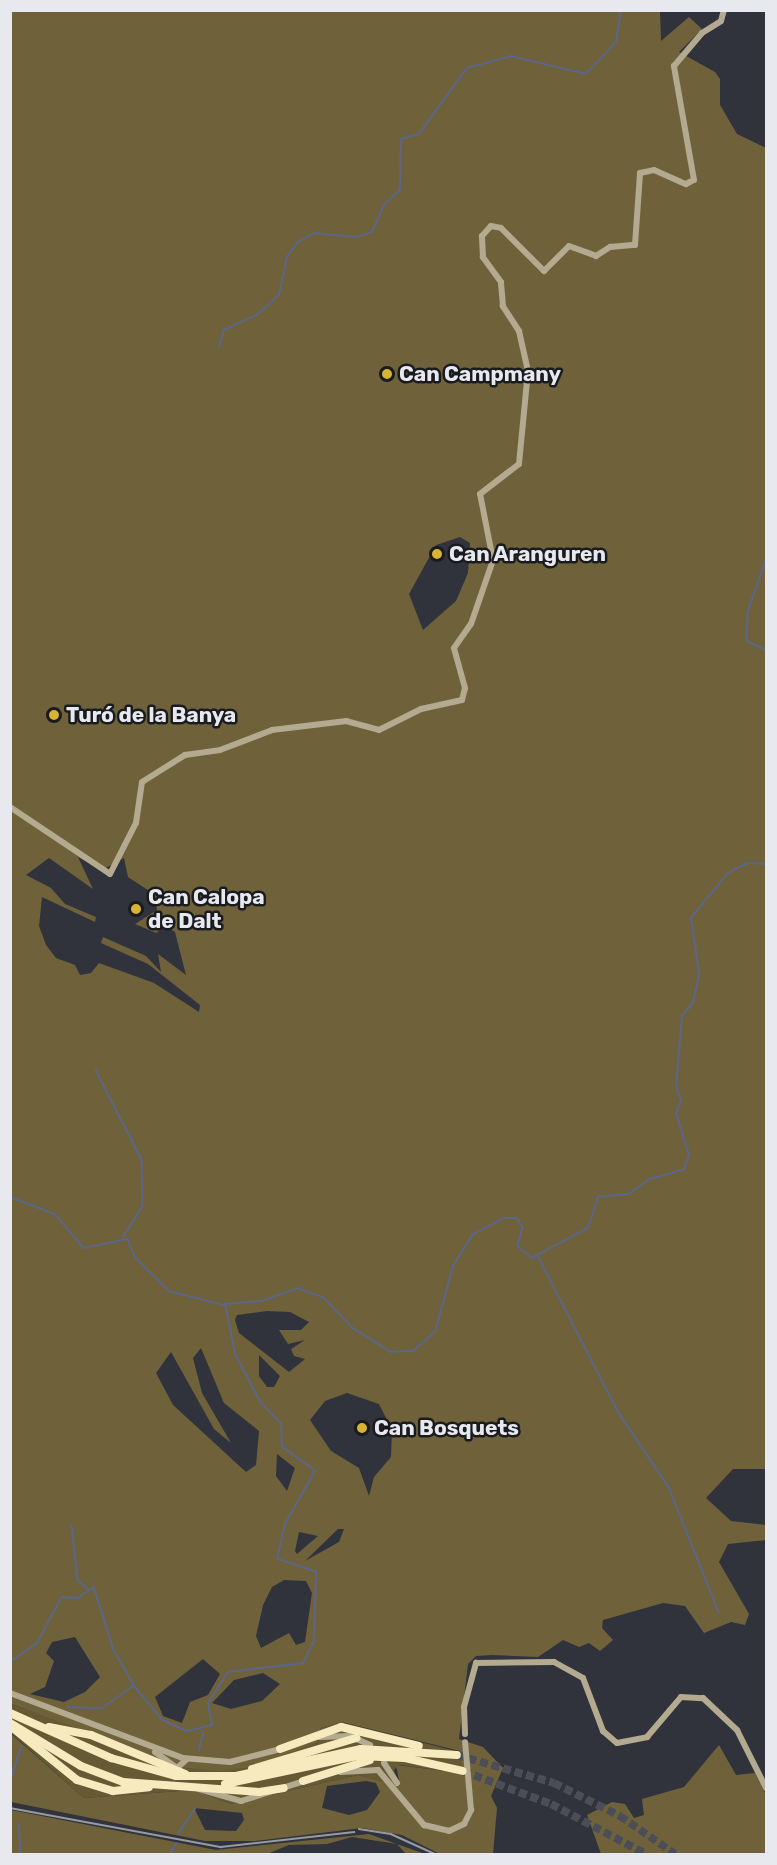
<!DOCTYPE html>
<meta charset="utf-8">
<style>
body{margin:0}
#map{position:relative;width:777px;height:1865px;overflow:hidden;background:#30333c;font-family:Rubik,sans-serif}
div>[style]{position:absolute}
.green>*{inset:0;background:#655a34}
.forest>*{inset:0;background:#6f623b}
.stream>*{height:1.5px;margin:-0.75px;padding:0 0.75px;transform-origin:0.75px;border-radius:0.75px;background:#5b6689}
.highway-tunnel>*{height:8px;margin-top:-4px;transform-origin:0;background:repeating-linear-gradient(90deg,#4b4e57 0 8px,transparent 0 12px)}
.secondary>*{height:6px;margin:-3px;padding:0 3px;transform-origin:3px;border-radius:3px;background:#b3aa8f}
.highway>*{height:8px;margin:-4px;padding:0 4px;transform-origin:4px;border-radius:4px;background:#f7eabe}
.rail>*{height:1.5px;margin:-0.75px;padding:0 0.75px;transform-origin:0.75px;border-radius:0.75px;background:#989aa2}
.dots>*{width:16px;height:16px;translate:-50% -50%;box-sizing:border-box;border:3px solid #191b1f;border-radius:50%}
span{translate:-50% -50%;white-space:nowrap;text-align:center;line-height:1.15;-webkit-text-stroke:5px #191b1f;paint-order:stroke}
.poi-label{font-size:21px;color:#e7e9ef;font-weight:700}
.left{translate:0 -50%;text-align:left}
.frame{position:absolute;inset:0;border:12px solid #e7e9ef;pointer-events:none}
</style>
<div id="map">
<div class="green">
<i style="clip-path:polygon(10px 1704px,113px 1739px,284px 1754px,317px 1743px,321px 1728px,341px 1722px,460px 1752px,462px 1773px,399px 1765px,394px 1770px,400px 1786px,358px 1775px,231px 1804px,194px 1790px,84px 1798px,11px 1733px)"></i>
</div>
<div class="forest">
<i style="clip-path:polygon(evenodd,11px 11px,660px 11px,661px 41px,689px 17px,702px 29px,679px 52px,715px 72px,720px 79px,720px 105px,737px 134px,766px 148px,766px 1469px,733px 1469px,706px 1498px,731px 1521px,766px 1525px,766px 1540px,728px 1544px,719px 1562px,749px 1614px,745px 1625px,731px 1622px,704px 1633px,685px 1606px,663px 1603px,603px 1620px,602px 1628px,613px 1640px,600px 1651px,589px 1643px,579px 1647px,563px 1640px,538px 1657px,492px 1655px,476px 1656px,468px 1664px,459px 1739px,483px 1747px,503px 1768px,491px 1796px,497px 1808px,493px 1854px,440px 1854px,402px 1835px,362px 1828px,255px 1841px,205px 1841px,11px 1802px,10px 1733px,84px 1798px,194px 1790px,231px 1804px,358px 1775px,400px 1786px,396px 1765px,462px 1773px,460px 1751px,342px 1722px,321px 1728px,317px 1743px,250px 1767px,218px 1771px,182px 1767px,11px 1704px,11px 11px,460px 537px,470px 543px,468px 573px,456px 601px,423px 630px,409px 594px,436px 545px,460px 537px,11px 11px,78px 857px,102px 870px,124px 858px,128px 877px,154px 894px,157px 910px,135px 924px,156px 933px,166px 926px,175px 932px,186px 975px,158px 954px,161px 972px,146px 956px,103px 937px,101px 943px,148px 964px,200px 1005px,199px 1012px,154px 983px,99px 963px,91px 973px,80px 975px,75px 965px,56px 958px,46px 945px,39px 926px,42px 897px,95px 922px,96px 917px,65px 904px,51px 888px,26px 875px,49px 858px,93px 889px,78px 857px,11px 11px,267px 1311px,290px 1312px,309px 1322px,301px 1330px,279px 1330px,288px 1344px,305px 1340px,291px 1349px,294px 1356px,305px 1359px,289px 1372px,239px 1333px,235px 1320px,237px 1315px,267px 1311px,11px 11px,201px 1348px,224px 1403px,259px 1431px,256px 1465px,246px 1472px,173px 1405px,156px 1373px,171px 1352px,214px 1429px,231px 1443px,202px 1393px,193px 1358px,201px 1348px,11px 11px,259px 1355px,280px 1376px,274px 1387px,267px 1387px,259px 1376px,259px 1355px,11px 11px,347px 1393px,379px 1404px,392px 1430px,391px 1457px,374px 1477px,369px 1496px,359px 1468px,331px 1451px,310px 1420px,325px 1401px,347px 1393px,11px 11px,277px 1454px,295px 1468px,287px 1491px,276px 1476px,277px 1454px,11px 11px,338px 1529px,344px 1529px,339px 1542px,305px 1561px,338px 1529px,11px 11px,299px 1532px,318px 1536px,297px 1554px,295px 1551px,299px 1532px,11px 11px,284px 1580px,306px 1581px,312px 1593px,305px 1642px,296px 1645px,289px 1633px,261px 1648px,256px 1636px,263px 1605px,272px 1587px,284px 1580px,11px 11px,75px 1637px,100px 1677px,85px 1692px,64px 1702px,30px 1694px,45px 1687px,54px 1661px,46px 1653px,52px 1642px,75px 1637px,11px 11px,203px 1659px,220px 1674px,208px 1695px,190px 1702px,182px 1723px,163px 1716px,155px 1697px,203px 1659px,11px 11px,263px 1673px,280px 1684px,262px 1701px,231px 1709px,212px 1703px,234px 1680px,263px 1673px,11px 11px,366px 1781px,376px 1783px,380px 1792px,367px 1810px,349px 1815px,322px 1808px,327px 1786px,366px 1781px,11px 11px,194px 1808px,242px 1813px,244px 1820px,236px 1831px,205px 1830px,194px 1808px)"></i>
<i style="clip-path:polygon(719px 1745px,736px 1775px,755px 1773px,766px 1795px,766px 1854px,601px 1854px,587px 1815px,612px 1802px,625px 1804px,634px 1818px,644px 1815px,642px 1799px,684px 1787px)"></i>
<i style="clip-path:polygon(11px 1810px,216px 1850px,369px 1834px,425px 1854px,406px 1854px,397px 1844px,352px 1837px,327px 1844px,289px 1845px,267px 1854px,11px 1854px)"></i>
</div>
<div class="stream">
<i style="left:219px;top:347px;width:18px;rotate:-74deg"></i>
<i style="left:224px;top:330px;width:38px;rotate:-25deg"></i>
<i style="left:258px;top:314px;width:28px;rotate:-42deg"></i>
<i style="left:279px;top:295px;width:39px;rotate:-78deg"></i>
<i style="left:287px;top:257px;width:19px;rotate:-54deg"></i>
<i style="left:298px;top:242px;width:18px;rotate:-29deg"></i>
<i style="left:314px;top:233px;width:42px;rotate:5.4deg"></i>
<i style="left:356px;top:237px;width:17px;rotate:-17deg"></i>
<i style="left:372px;top:232px;width:30px;rotate:-66deg"></i>
<i style="left:384px;top:205px;width:22px;rotate:-43deg"></i>
<i style="left:400px;top:190px;width:51px;rotate:-88.9deg"></i>
<i style="left:401px;top:139px;width:19px;rotate:-16deg"></i>
<i style="left:419px;top:134px;width:82px;rotate:-54deg"></i>
<i style="left:467px;top:68px;width:46px;rotate:-15.3deg"></i>
<i style="left:511px;top:56px;width:77px;rotate:13.5deg"></i>
<i style="left:586px;top:74px;width:44px;rotate:-46.8deg"></i>
<i style="left:616px;top:42px;width:32px;rotate:-81deg"></i>
<i style="left:766px;top:561px;width:54px;rotate:109.4deg"></i>
<i style="left:748px;top:612px;width:29px;rotate:92deg"></i>
<i style="left:747px;top:641px;width:21px;rotate:25deg"></i>
<i style="left:96px;top:1070px;width:101px;rotate:62.9deg"></i>
<i style="left:142px;top:1160px;width:46px;rotate:88.8deg"></i>
<i style="left:143px;top:1206px;width:36px;rotate:122deg"></i>
<i style="left:10px;top:1197px;width:48px;rotate:20.7deg"></i>
<i style="left:55px;top:1214px;width:45px;rotate:49.5deg"></i>
<i style="left:84px;top:1248px;width:45px;rotate:-11.6deg"></i>
<i style="left:128px;top:1239px;width:19px;rotate:69deg"></i>
<i style="left:135px;top:1257px;width:48px;rotate:45deg"></i>
<i style="left:169px;top:1291px;width:57px;rotate:14.3deg"></i>
<i style="left:538px;top:1256px;width:177px;rotate:62.7deg"></i>
<i style="left:619px;top:1413px;width:89px;rotate:56deg"></i>
<i style="left:669px;top:1487px;width:135px;rotate:68.2deg"></i>
<i style="left:72px;top:1525px;width:55px;rotate:83.8deg"></i>
<i style="left:78px;top:1580px;width:15px;rotate:42deg"></i>
<i style="left:10px;top:1662px;width:33px;rotate:-35deg"></i>
<i style="left:37px;top:1643px;width:52px;rotate:-61.5deg"></i>
<i style="left:62px;top:1597px;width:16px;rotate:4deg"></i>
<i style="left:78px;top:1598px;width:19px;rotate:-35deg"></i>
<i style="left:94px;top:1587px;width:66px;rotate:72.4deg"></i>
<i style="left:114px;top:1650px;width:43px;rotate:60.4deg"></i>
<i style="left:135px;top:1687px;width:43px;rotate:49.7deg"></i>
<i style="left:163px;top:1720px;width:26px;rotate:25deg"></i>
<i style="left:187px;top:1731px;width:26px;rotate:-13deg"></i>
<i style="left:212px;top:1725px;width:22px;rotate:-100deg"></i>
<i style="left:208px;top:1703px;width:37px;rotate:-57deg"></i>
<i style="left:228px;top:1672px;width:76px;rotate:-6.8deg"></i>
<i style="left:303px;top:1663px;width:25px;rotate:-63deg"></i>
<i style="left:314px;top:1641px;width:69px;rotate:-88.3deg"></i>
<i style="left:316px;top:1572px;width:41px;rotate:-161.6deg"></i>
<i style="left:277px;top:1559px;width:36px;rotate:-77deg"></i>
<i style="left:285px;top:1524px;width:61px;rotate:-60.5deg"></i>
<i style="left:315px;top:1471px;width:41px;rotate:-144deg"></i>
<i style="left:282px;top:1447px;width:23px;rotate:-92deg"></i>
<i style="left:281px;top:1424px;width:30px;rotate:-134deg"></i>
<i style="left:260px;top:1402px;width:54px;rotate:-117.5deg"></i>
<i style="left:235px;top:1354px;width:51px;rotate:-101.3deg"></i>
<i style="left:225px;top:1304px;width:36px;rotate:-5deg"></i>
<i style="left:261px;top:1301px;width:39px;rotate:-19deg"></i>
<i style="left:298px;top:1288px;width:27px;rotate:20deg"></i>
<i style="left:323px;top:1297px;width:43px;rotate:45.9deg"></i>
<i style="left:353px;top:1328px;width:45px;rotate:32.3deg"></i>
<i style="left:391px;top:1352px;width:22px;rotate:-3deg"></i>
<i style="left:413px;top:1351px;width:29px;rotate:-41deg"></i>
<i style="left:435px;top:1332px;width:68px;rotate:-74.7deg"></i>
<i style="left:453px;top:1266px;width:36px;rotate:-58deg"></i>
<i style="left:472px;top:1235px;width:36px;rotate:-28deg"></i>
<i style="left:504px;top:1218px;width:13px"></i>
<i style="left:517px;top:1218px;width:12px;rotate:59deg"></i>
<i style="left:523px;top:1228px;width:19px;rotate:106deg"></i>
<i style="left:518px;top:1246px;width:18px;rotate:41deg"></i>
<i style="left:532px;top:1258px;width:64px;rotate:-28.2deg"></i>
<i style="left:588px;top:1228px;width:33px;rotate:-72deg"></i>
<i style="left:598px;top:1197px;width:31px;rotate:-6deg"></i>
<i style="left:629px;top:1194px;width:26px;rotate:-36deg"></i>
<i style="left:650px;top:1179px;width:35px;rotate:-16deg"></i>
<i style="left:684px;top:1169px;width:15px;rotate:-70deg"></i>
<i style="left:689px;top:1155px;width:43px;rotate:-107.6deg"></i>
<i style="left:676px;top:1114px;width:15px;rotate:-70deg"></i>
<i style="left:681px;top:1100px;width:14px;rotate:-111deg"></i>
<i style="left:676px;top:1087px;width:71px;rotate:-85.2deg"></i>
<i style="left:682px;top:1016px;width:17px;rotate:-50deg"></i>
<i style="left:693px;top:1003px;width:30px;rotate:-78deg"></i>
<i style="left:699px;top:974px;width:57px;rotate:-98.1deg"></i>
<i style="left:691px;top:918px;width:58px;rotate:-50.6deg"></i>
<i style="left:728px;top:873px;width:22px;rotate:-27deg"></i>
<i style="left:748px;top:863px;width:18px;rotate:3deg"></i>
<i style="left:68px;top:1707px;width:34px;rotate:2deg"></i>
<i style="left:102px;top:1708px;width:39px;rotate:-35deg"></i>
<i style="left:199px;top:1751px;width:19px;rotate:-78deg"></i>
<i style="left:10px;top:1781px;width:36px;rotate:-72deg"></i>
<i style="left:19px;top:1824px;width:30px;rotate:86deg"></i>
<i style="left:178px;top:1834px;width:30px;rotate:-56deg"></i>
<i style="left:170px;top:1854px;width:12px;rotate:-59deg"></i>
</div>
<div class="highway-tunnel">
<i style="left:457px;top:1755px;width:101px;rotate:16.1deg"></i>
<i style="left:554px;top:1783px;width:74px;rotate:26.6deg"></i>
<i style="left:620px;top:1816px;width:67px;rotate:34.6deg"></i>
<i style="left:463px;top:1771px;width:94px;rotate:20.6deg"></i>
<i style="left:551px;top:1804px;width:107px;rotate:27.8deg"></i>
</div>
<div class="secondary">
<i style="left:10px;top:807px;width:120px;rotate:33.8deg"></i>
<i style="left:110px;top:874px;width:57px;rotate:-63deg"></i>
<i style="left:136px;top:823px;width:41px;rotate:-81.7deg"></i>
<i style="left:142px;top:782px;width:51px;rotate:-32.1deg"></i>
<i style="left:185px;top:755px;width:35px;rotate:-8deg"></i>
<i style="left:220px;top:750px;width:56px;rotate:-21deg"></i>
<i style="left:272px;top:730px;width:75px;rotate:-6.9deg"></i>
<i style="left:346px;top:721px;width:34px;rotate:15deg"></i>
<i style="left:379px;top:730px;width:47px;rotate:-26.6deg"></i>
<i style="left:421px;top:709px;width:42px;rotate:-12.4deg"></i>
<i style="left:462px;top:700px;width:12px;rotate:-76deg"></i>
<i style="left:465px;top:688px;width:41px;rotate:-105.4deg"></i>
<i style="left:454px;top:648px;width:29px;rotate:-55deg"></i>
<i style="left:471px;top:624px;width:68px;rotate:-71deg"></i>
<i style="left:493px;top:560px;width:67px;rotate:-101.1deg"></i>
<i style="left:480px;top:494px;width:49px;rotate:-37.6deg"></i>
<i style="left:519px;top:464px;width:93px;rotate:-84.5deg"></i>
<i style="left:528px;top:371px;width:41px;rotate:-102.7deg"></i>
<i style="left:519px;top:331px;width:30px;rotate:-123deg"></i>
<i style="left:503px;top:306px;width:24px;rotate:-95deg"></i>
<i style="left:501px;top:282px;width:31px;rotate:-126deg"></i>
<i style="left:483px;top:257px;width:21px;rotate:-93deg"></i>
<i style="left:482px;top:236px;width:13px;rotate:-48deg"></i>
<i style="left:491px;top:226px;width:10px;rotate:11deg"></i>
<i style="left:501px;top:228px;width:61px;rotate:45deg"></i>
<i style="left:544px;top:271px;width:35px;rotate:-45deg"></i>
<i style="left:569px;top:246px;width:29px;rotate:20deg"></i>
<i style="left:596px;top:256px;width:17px;rotate:-33deg"></i>
<i style="left:610px;top:247px;width:25px;rotate:-5deg"></i>
<i style="left:635px;top:245px;width:72px;rotate:-86deg"></i>
<i style="left:640px;top:173px;width:14px;rotate:-12deg"></i>
<i style="left:654px;top:170px;width:35px;rotate:24deg"></i>
<i style="left:686px;top:184px;width:9px;rotate:-27deg"></i>
<i style="left:694px;top:180px;width:116px;rotate:-100deg"></i>
<i style="left:674px;top:66px;width:43px;rotate:-49.7deg"></i>
<i style="left:702px;top:33px;width:22px;rotate:-32deg"></i>
<i style="left:721px;top:21px;width:11px;rotate:-75deg"></i>
<i style="left:10px;top:1693px;width:185px;rotate:20.6deg"></i>
<i style="left:183px;top:1758px;width:47px;rotate:4.9deg"></i>
<i style="left:230px;top:1762px;width:56px;rotate:-14.5deg"></i>
<i style="left:465px;top:1734px;width:27px;rotate:-92deg"></i>
<i style="left:464px;top:1707px;width:46px;rotate:-74.7deg"></i>
<i style="left:476px;top:1663px;width:78px;rotate:-0.7deg"></i>
<i style="left:554px;top:1662px;width:33px;rotate:29deg"></i>
<i style="left:583px;top:1678px;width:57px;rotate:69.3deg"></i>
<i style="left:603px;top:1731px;width:18px;rotate:41deg"></i>
<i style="left:617px;top:1743px;width:31px;rotate:-11deg"></i>
<i style="left:647px;top:1737px;width:52px;rotate:-49.6deg"></i>
<i style="left:681px;top:1697px;width:22px;rotate:3deg"></i>
<i style="left:703px;top:1698px;width:47px;rotate:43.3deg"></i>
<i style="left:737px;top:1730px;width:65px;rotate:63.4deg"></i>
<i style="left:319px;top:1737px;width:31px;rotate:-2deg"></i>
<i style="left:350px;top:1736px;width:22px;rotate:24deg"></i>
<i style="left:155px;top:1752px;width:27px;rotate:36deg"></i>
<i style="left:177px;top:1768px;width:12px;rotate:-42deg"></i>
<i style="left:384px;top:1763px;width:24px;rotate:57deg"></i>
<i style="left:341px;top:1772px;width:37px;rotate:-3deg"></i>
<i style="left:378px;top:1770px;width:72px;rotate:50.1deg"></i>
<i style="left:424px;top:1825px;width:26px;rotate:13deg"></i>
<i style="left:449px;top:1831px;width:17px;rotate:-25deg"></i>
<i style="left:464px;top:1824px;width:16px;rotate:-63deg"></i>
<i style="left:471px;top:1810px;width:68px;rotate:-95deg"></i>
<i style="left:199px;top:1789px;width:44px;rotate:15.9deg"></i>
<i style="left:241px;top:1801px;width:67px;rotate:-17.4deg"></i>
</div>
<div class="highway">
<i style="left:10px;top:1713px;width:111px;rotate:24deg"></i>
<i style="left:111px;top:1758px;width:67px;rotate:15.5deg"></i>
<i style="left:176px;top:1776px;width:60px"></i>
<i style="left:236px;top:1776px;width:128px;rotate:-12.2deg"></i>
<i style="left:361px;top:1749px;width:96px;rotate:3.6deg"></i>
<i style="left:10px;top:1723px;width:83px;rotate:31.2deg"></i>
<i style="left:81px;top:1766px;width:45px;rotate:20.9deg"></i>
<i style="left:123px;top:1782px;width:136px;rotate:4.2deg"></i>
<i style="left:259px;top:1792px;width:25px;rotate:-9deg"></i>
<i style="left:49px;top:1727px;width:43px;rotate:10.8deg"></i>
<i style="left:91px;top:1735px;width:102px;rotate:22.5deg"></i>
<i style="left:14px;top:1729px;width:81px;rotate:39deg"></i>
<i style="left:77px;top:1780px;width:38px;rotate:17deg"></i>
<i style="left:113px;top:1791px;width:36px;rotate:-6deg"></i>
<i style="left:280px;top:1749px;width:65px;rotate:-19.8deg"></i>
<i style="left:341px;top:1727px;width:80px;rotate:13.7deg"></i>
<i style="left:252px;top:1769px;width:109px;rotate:-16.6deg"></i>
<i style="left:303px;top:1781px;width:70px;rotate:-17.4deg"></i>
<i style="left:225px;top:1784px;width:136px;rotate:-11.9deg"></i>
<i style="left:358px;top:1756px;width:47px;rotate:2.4deg"></i>
<i style="left:405px;top:1758px;width:59px;rotate:12.6deg"></i>
</div>
<div class="rail">
<i style="left:10px;top:1808px;width:215px;rotate:10.5deg"></i>
<i style="left:221px;top:1847px;width:134px;rotate:-6.4deg"></i>
<i style="left:359px;top:1829px;width:32px;rotate:9deg"></i>
<i style="left:391px;top:1834px;width:48px;rotate:24.4deg"></i>
</div>
<div class="dots">
<i style="left:387px;top:374px;background:#d8b434"></i>
<i style="left:437px;top:554px;background:#d8b434"></i>
<i style="left:54px;top:715px;background:#d8b434"></i>
<i style="left:136px;top:909px;background:#d8b434"></i>
<i style="left:362px;top:1428px;background:#d8b434"></i>
</div>
<div class="poi-label">
<span class="left" style="left:399px;top:374px">Can Campmany</span>
<span class="left" style="left:449px;top:554px">Can Aranguren</span>
<span class="left" style="left:66px;top:715px">Turó de la Banya</span>
<span class="left" style="left:148px;top:909px">Can Calopa<br>de Dalt</span>
<span class="left" style="left:374px;top:1428px">Can Bosquets</span>
</div>
<div class="frame"></div>
</div>
